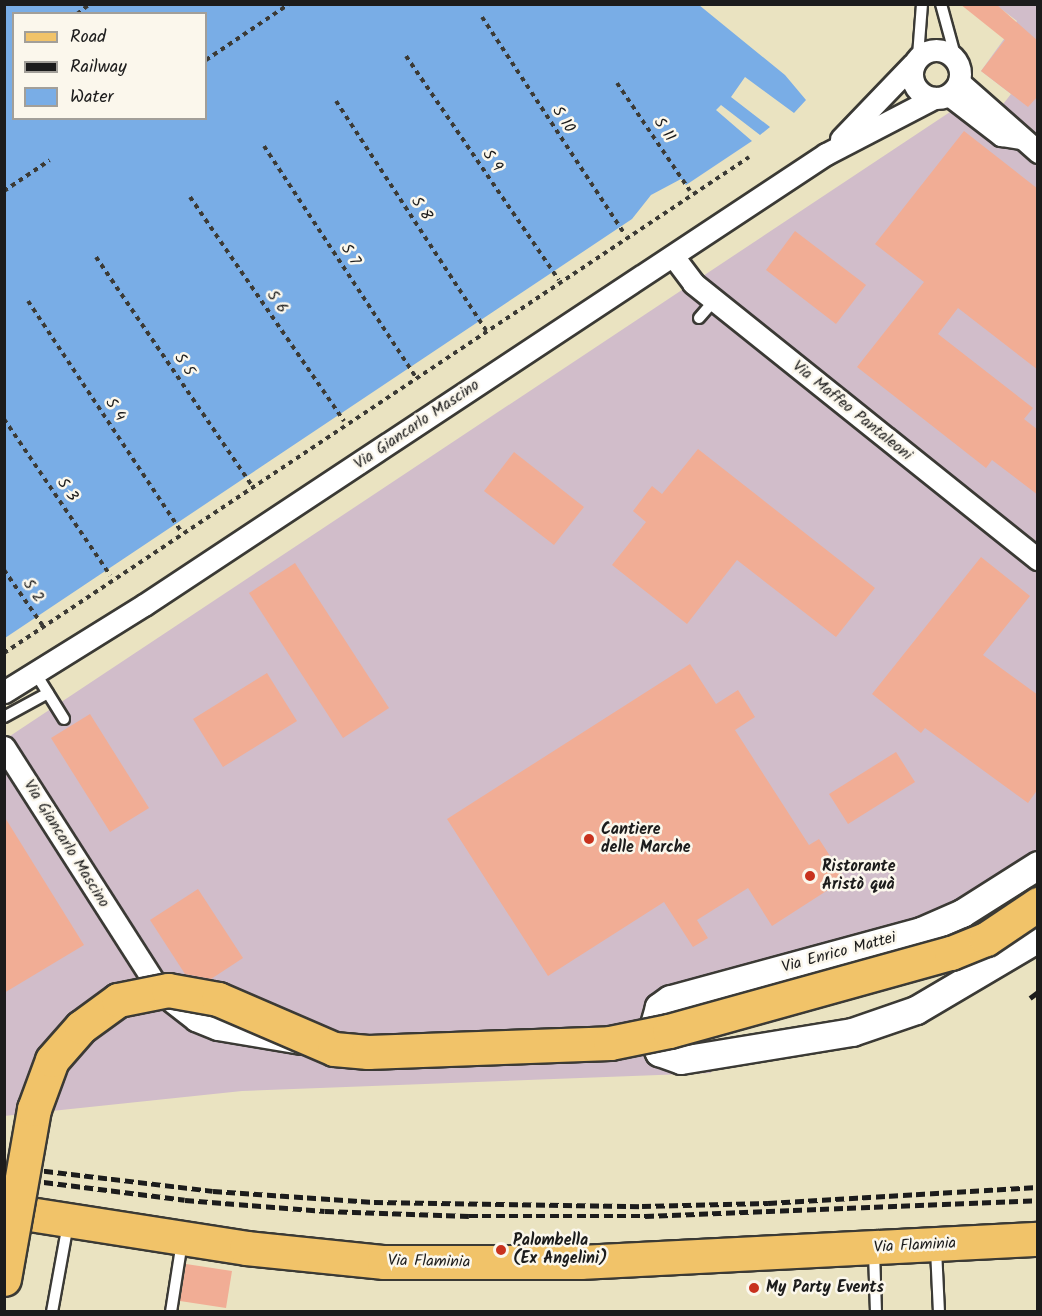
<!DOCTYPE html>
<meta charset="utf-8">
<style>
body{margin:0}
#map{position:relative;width:1042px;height:1316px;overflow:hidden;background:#eae3c1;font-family:Kalam,sans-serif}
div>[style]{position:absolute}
.industrial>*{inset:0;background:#d1bdca}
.water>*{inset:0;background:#79ade6}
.building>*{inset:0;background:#f1ad95}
.path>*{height:4px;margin-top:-2px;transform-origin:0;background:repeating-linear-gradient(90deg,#3b3a35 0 4.5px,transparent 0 9px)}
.roads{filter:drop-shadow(2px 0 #3b3a35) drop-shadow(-2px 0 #3b3a35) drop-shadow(0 2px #3b3a35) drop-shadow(0 -2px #3b3a35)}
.service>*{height:10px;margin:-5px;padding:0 5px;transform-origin:5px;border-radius:5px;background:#fff}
.minor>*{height:21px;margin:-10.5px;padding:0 10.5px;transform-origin:10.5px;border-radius:10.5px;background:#fff}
.minor>.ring{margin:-10.5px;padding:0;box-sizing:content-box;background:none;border:21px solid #fff;border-radius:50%}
.tertiary>*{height:27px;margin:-13.5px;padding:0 13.5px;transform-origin:13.5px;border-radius:13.5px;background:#fff}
.primary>*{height:33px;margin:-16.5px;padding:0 16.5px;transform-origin:16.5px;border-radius:16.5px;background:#f1c369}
.rail>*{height:4.5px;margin-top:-2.25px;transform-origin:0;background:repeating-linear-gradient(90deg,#1c1c1c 0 9px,transparent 0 13.5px)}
.bridges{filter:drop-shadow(2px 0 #3b3a35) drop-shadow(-2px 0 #3b3a35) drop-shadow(0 2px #3b3a35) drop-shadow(0 -2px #3b3a35)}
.primary-bridge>*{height:33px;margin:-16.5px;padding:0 16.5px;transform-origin:16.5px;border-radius:16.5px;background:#f1c369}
.dots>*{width:16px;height:16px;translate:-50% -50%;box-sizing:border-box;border:3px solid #fbf7ec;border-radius:50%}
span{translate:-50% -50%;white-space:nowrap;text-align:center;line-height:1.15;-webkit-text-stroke:5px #fbf7ec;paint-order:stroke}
.street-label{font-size:16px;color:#1c1c1c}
.poi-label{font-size:16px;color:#1c1c1c;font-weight:700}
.left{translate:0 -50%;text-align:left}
.frame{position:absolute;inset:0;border:6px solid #1c1c1c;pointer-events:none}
.legend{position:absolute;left:12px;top:12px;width:195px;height:108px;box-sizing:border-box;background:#fbf7ec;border:2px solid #a29f99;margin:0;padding:8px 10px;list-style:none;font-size:18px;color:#1c1c1c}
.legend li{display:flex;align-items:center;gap:12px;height:30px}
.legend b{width:30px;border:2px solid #a29f99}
</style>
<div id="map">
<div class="industrial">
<i style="clip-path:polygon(996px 5px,1037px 5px,1037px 851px,978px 893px,886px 931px,689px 986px,711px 1073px,242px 1091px,4px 1116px,4px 740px,950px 112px,962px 114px,982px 131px,1011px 94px,981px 71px,1017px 21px)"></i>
</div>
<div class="water">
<i style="clip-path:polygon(evenodd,5px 4px,699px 5px,785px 75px,806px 100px,794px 113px,745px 77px,731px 97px,770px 127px,760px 135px,721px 105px,716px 110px,752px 141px,686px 185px,681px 179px,651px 195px,632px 219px,5px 638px,5px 4px,14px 14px,206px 14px,206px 118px,14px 118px,14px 14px)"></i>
</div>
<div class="building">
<i style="clip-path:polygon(960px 4px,996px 4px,1038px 41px,1038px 96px,1028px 107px,981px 71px,1005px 40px)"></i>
<i style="clip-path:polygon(964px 131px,1038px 189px,1038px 370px,958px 308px,938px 334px,1033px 408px,1024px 419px,1038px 430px,1038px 495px,992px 460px,986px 468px,857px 367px,924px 282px,875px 244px)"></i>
<i style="clip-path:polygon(795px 231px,866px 285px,836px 324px,766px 270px)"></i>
<i style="clip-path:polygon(698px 449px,875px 588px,836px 637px,737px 560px,687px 624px,612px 565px,646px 522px,633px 511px,652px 486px,662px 494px)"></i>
<i style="clip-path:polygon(514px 452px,584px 507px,554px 545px,484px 491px)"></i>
<i style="clip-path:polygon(981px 557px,1030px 596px,983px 655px,1038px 695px,1038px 789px,1028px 803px,925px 728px,921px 733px,872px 694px)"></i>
<i style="clip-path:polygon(295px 563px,389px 708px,343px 738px,249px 593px)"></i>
<i style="clip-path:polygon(690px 664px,716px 704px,738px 690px,755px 717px,735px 730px,809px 845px,819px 839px,845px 879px,772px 926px,748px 888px,697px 920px,708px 938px,693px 947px,664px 902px,548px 976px,447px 819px)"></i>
<i style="clip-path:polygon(267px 673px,297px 721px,223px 767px,193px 719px)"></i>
<i style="clip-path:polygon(90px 714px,149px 808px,110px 832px,51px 738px)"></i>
<i style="clip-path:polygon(896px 752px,915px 782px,848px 824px,829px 794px)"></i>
<i style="clip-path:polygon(4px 816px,84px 945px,4px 993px)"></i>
<i style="clip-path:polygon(198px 889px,243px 958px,211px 979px,185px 974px,150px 920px)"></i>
<i style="clip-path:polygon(186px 1264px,232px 1271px,226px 1308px,180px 1301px)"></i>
</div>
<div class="path">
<i style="left:77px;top:14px;width:16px;rotate:-38deg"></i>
<i style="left:482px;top:17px;width:261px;rotate:56.7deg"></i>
<i style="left:406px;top:56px;width:271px;rotate:55.7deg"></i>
<i style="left:206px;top:60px;width:100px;rotate:-34deg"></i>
<i style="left:617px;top:83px;width:130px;rotate:55.9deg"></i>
<i style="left:336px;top:101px;width:274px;rotate:56.8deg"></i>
<i style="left:264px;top:146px;width:277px;rotate:56.7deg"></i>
<i style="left:4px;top:191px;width:55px;rotate:-34deg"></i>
<i style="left:190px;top:197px;width:272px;rotate:55.5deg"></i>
<i style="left:96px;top:257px;width:277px;rotate:55.7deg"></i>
<i style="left:28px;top:301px;width:276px;rotate:56.4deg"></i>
<i style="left:4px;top:419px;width:189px;rotate:55.8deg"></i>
<i style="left:4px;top:570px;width:68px;rotate:55.1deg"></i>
<i style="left:4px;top:653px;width:895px;rotate:-33.65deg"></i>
</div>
<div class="roads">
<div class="service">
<i style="left:941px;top:4px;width:57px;rotate:74.7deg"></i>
<i style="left:918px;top:56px;width:52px;rotate:-85.6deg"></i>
<i style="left:699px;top:318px;width:23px;rotate:-49deg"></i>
<i style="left:36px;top:674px;width:53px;rotate:58.1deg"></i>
<i style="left:4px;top:717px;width:50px;rotate:-28.6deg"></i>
<i style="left:936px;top:1249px;width:63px;rotate:87.3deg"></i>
<i style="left:874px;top:1252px;width:60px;rotate:88.1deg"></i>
<i style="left:52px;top:1312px;width:89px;rotate:-79.7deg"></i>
<i style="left:171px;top:1312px;width:71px;rotate:-81.1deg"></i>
</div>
<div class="minor">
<i class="ring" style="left:912px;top:50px;width:27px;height:27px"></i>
<i style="left:959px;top:82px;width:106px;rotate:41.5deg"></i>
<i style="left:949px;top:95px;width:66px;rotate:37.6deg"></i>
<i style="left:1001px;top:135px;width:19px;rotate:9deg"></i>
<i style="left:841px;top:139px;width:104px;rotate:-46.2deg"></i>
<i style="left:673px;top:256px;width:34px;rotate:53deg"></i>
<i style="left:693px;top:283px;width:442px;rotate:38.7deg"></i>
<i style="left:4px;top:692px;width:165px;rotate:-31.9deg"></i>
<i style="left:144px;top:605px;width:818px;rotate:-33.48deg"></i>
<i style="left:826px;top:154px;width:122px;rotate:-27.4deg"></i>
<i style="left:4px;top:747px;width:279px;rotate:57.4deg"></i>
<i style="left:154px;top:982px;width:25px;rotate:48deg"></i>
<i style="left:171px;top:1001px;width:31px;rotate:38deg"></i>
<i style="left:195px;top:1020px;width:24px;rotate:22deg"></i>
<i style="left:217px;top:1029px;width:86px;rotate:9.4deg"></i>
</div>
<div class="tertiary">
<i style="left:1038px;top:865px;width:90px;rotate:147.7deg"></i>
<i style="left:962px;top:913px;width:45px;rotate:156.3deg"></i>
<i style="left:921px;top:931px;width:260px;rotate:164.8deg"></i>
<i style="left:670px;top:999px;width:14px;rotate:144deg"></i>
<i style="left:659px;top:1007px;width:29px;rotate:106deg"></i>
<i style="left:651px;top:1035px;width:19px;rotate:65deg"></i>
<i style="left:659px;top:1052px;width:23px;rotate:20deg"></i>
<i style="left:681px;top:1060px;width:173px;rotate:-9.3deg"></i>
<i style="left:852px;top:1032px;width:68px;rotate:-19deg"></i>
<i style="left:916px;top:1010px;width:142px;rotate:-30.5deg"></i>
</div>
<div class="primary">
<i style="left:4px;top:1210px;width:245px;rotate:8.9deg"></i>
<i style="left:246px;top:1248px;width:139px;rotate:5.8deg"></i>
<i style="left:384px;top:1262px;width:196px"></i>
<i style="left:580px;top:1262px;width:459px;rotate:-2.9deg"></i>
</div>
</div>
<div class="rail">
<i style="left:1030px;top:998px;width:10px;rotate:-37deg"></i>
<i style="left:4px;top:1166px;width:210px;rotate:6.8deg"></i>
<i style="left:213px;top:1191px;width:161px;rotate:3.9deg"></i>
<i style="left:374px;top:1202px;width:268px;rotate:0.9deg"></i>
<i style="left:642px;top:1206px;width:126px;rotate:-1.4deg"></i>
<i style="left:768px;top:1203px;width:270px;rotate:-3.4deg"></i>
<i style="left:4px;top:1177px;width:182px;rotate:7.2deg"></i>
<i style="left:185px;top:1200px;width:140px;rotate:4.5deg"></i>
<i style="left:325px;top:1211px;width:144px;rotate:2deg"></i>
<i style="left:469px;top:1216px;width:176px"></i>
<i style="left:645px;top:1216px;width:393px;rotate:-2.3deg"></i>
</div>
<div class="bridges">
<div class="primary-bridge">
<i style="left:4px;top:1279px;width:173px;rotate:-80deg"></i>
<i style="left:34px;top:1109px;width:52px;rotate:-69.8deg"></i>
<i style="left:52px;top:1060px;width:44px;rotate:-48.7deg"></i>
<i style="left:81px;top:1027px;width:46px;rotate:-36.1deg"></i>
<i style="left:118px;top:1000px;width:51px;rotate:-11.3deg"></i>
<i style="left:168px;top:990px;width:51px;rotate:10.2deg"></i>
<i style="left:218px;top:999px;width:126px;rotate:23.3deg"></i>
<i style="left:334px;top:1049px;width:34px;rotate:5deg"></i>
<i style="left:368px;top:1052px;width:242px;rotate:-2.1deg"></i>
<i style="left:610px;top:1043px;width:60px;rotate:-11.5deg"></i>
<i style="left:669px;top:1031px;width:293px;rotate:-15.5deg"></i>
<i style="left:951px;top:953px;width:38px;rotate:-22deg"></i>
<i style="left:986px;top:939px;width:63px;rotate:-33.9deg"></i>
</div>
</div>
<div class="dots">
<i style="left:589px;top:839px;background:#c8321e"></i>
<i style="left:810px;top:876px;background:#c8321e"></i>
<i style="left:501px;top:1250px;background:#c8321e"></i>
<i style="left:754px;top:1288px;background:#c8321e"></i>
</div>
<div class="street-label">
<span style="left:563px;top:120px;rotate:57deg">S 10</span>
<span style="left:664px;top:130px;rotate:56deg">S 11</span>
<span style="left:492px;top:161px;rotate:56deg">S 9</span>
<span style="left:421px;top:209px;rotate:57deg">S 8</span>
<span style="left:350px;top:255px;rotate:57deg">S 7</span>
<span style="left:277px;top:302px;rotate:55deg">S 6</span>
<span style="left:184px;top:365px;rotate:56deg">S 5</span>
<span style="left:115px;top:410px;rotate:56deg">S 4</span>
<span style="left:852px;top:411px;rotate:39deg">Via Maffeo Pantaleoni</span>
<span style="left:417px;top:425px;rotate:-34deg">Via Giancarlo Mascino</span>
<span style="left:67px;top:490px;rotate:56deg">S 3</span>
<span style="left:33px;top:591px;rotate:56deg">S 2</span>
<span style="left:66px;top:844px;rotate:58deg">Via Giancarlo Mascino</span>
<span style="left:839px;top:953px;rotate:-15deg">Via Enrico Mattei</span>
<span style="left:915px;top:1246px;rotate:-3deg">Via Flaminia</span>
<span style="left:429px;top:1262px;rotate:1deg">Via Flaminia</span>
</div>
<div class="poi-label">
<span class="left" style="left:601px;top:839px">Cantiere<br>delle Marche</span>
<span class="left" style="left:822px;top:876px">Ristorante<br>Aristò quà</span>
<span class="left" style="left:513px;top:1250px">Palombella<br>(Ex Angelini)</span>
<span class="left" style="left:766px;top:1288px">My Party Events</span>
</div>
<div class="frame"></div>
<ul class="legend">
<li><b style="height:8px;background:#f1c369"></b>Road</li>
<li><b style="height:8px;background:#1c1c1c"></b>Railway</li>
<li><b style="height:16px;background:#79ade6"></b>Water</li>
</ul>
</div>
